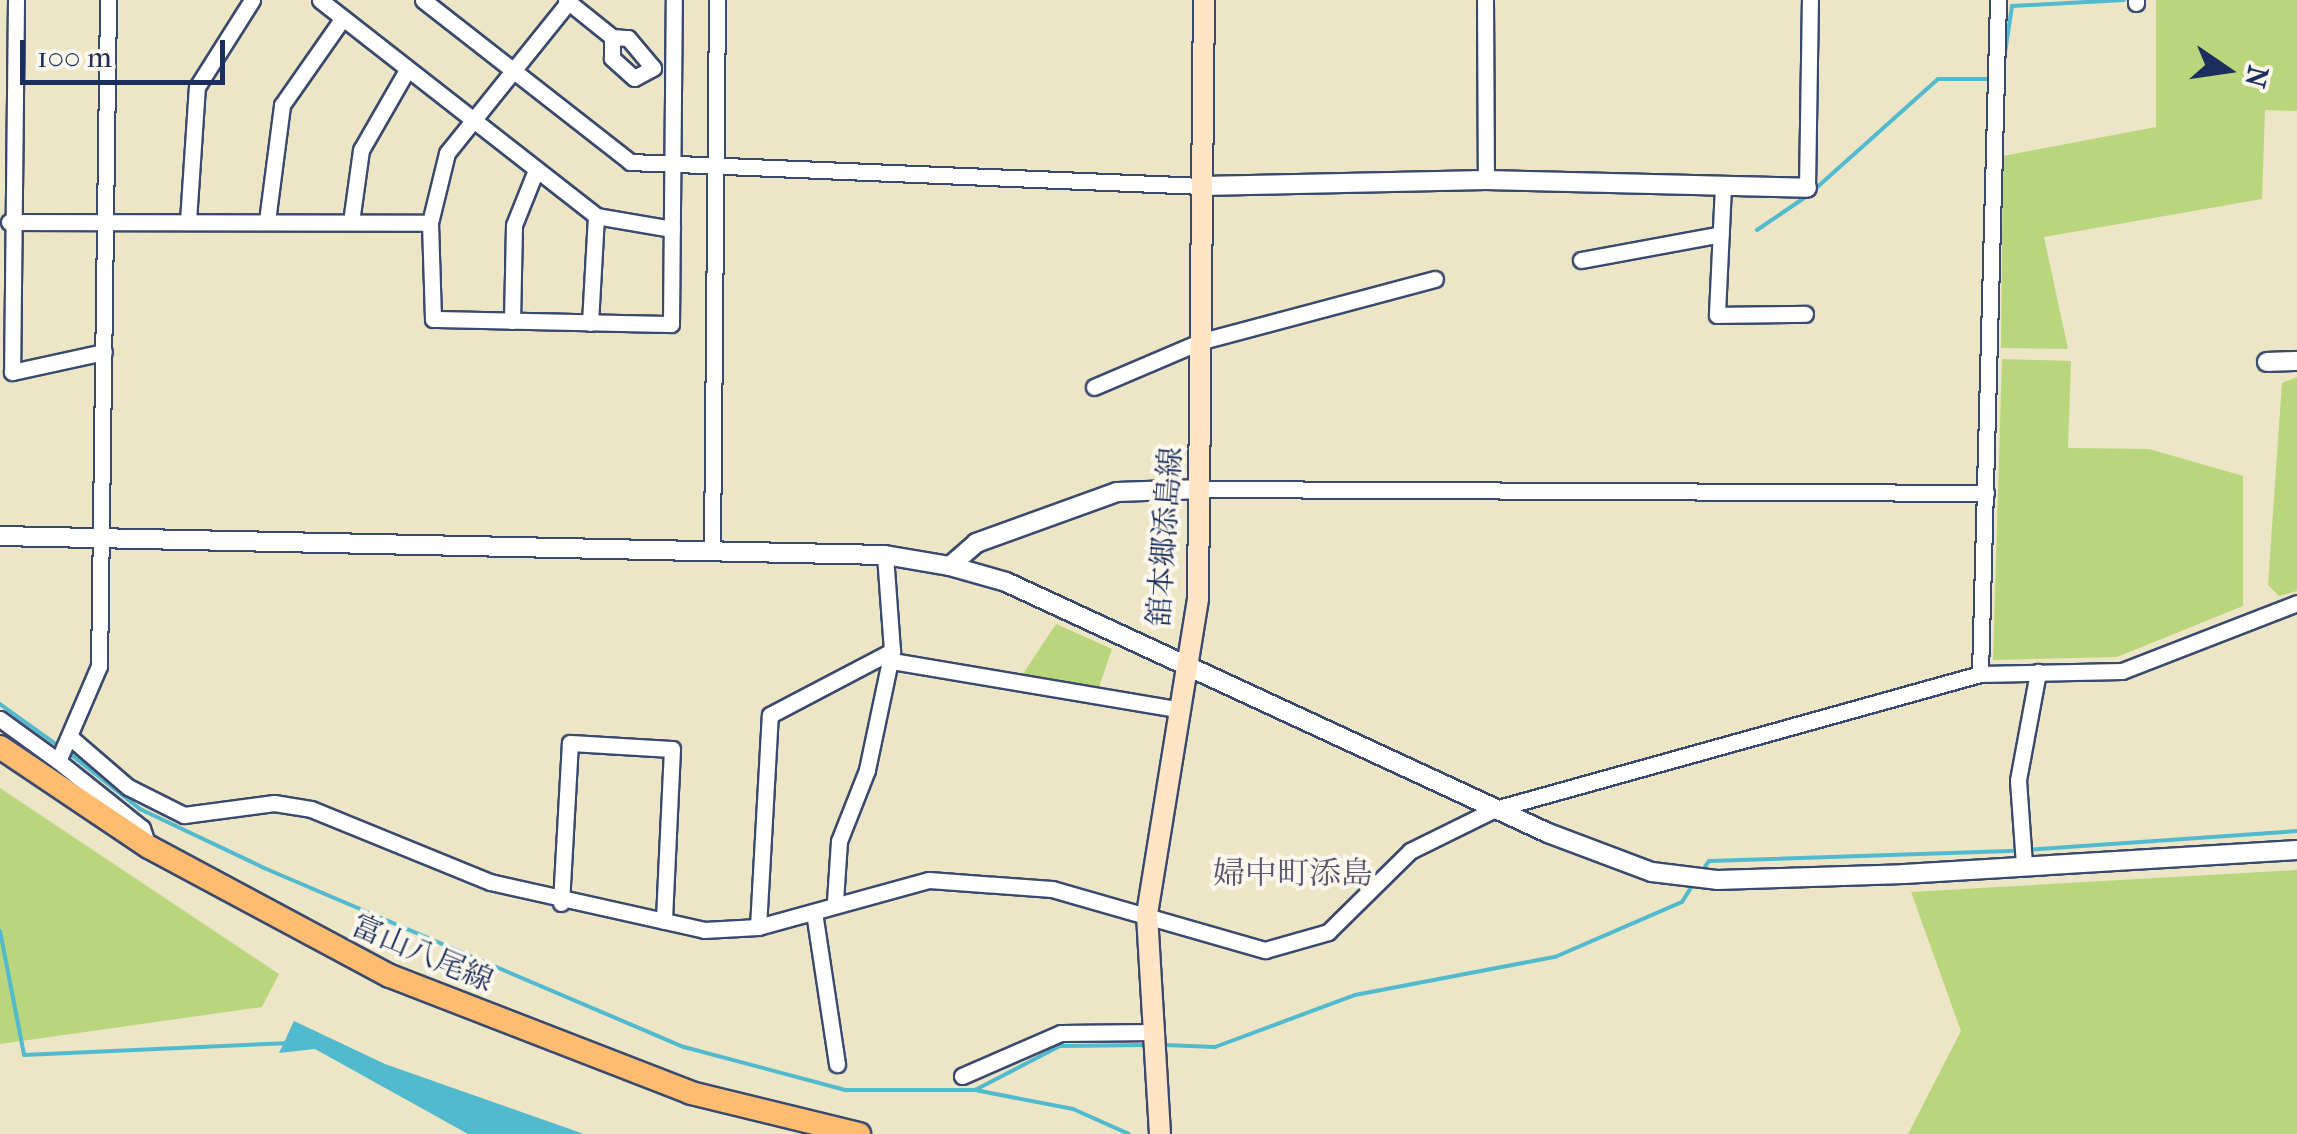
<!DOCTYPE html>
<meta charset="utf-8">
<style>
body{margin:0}
#map{position:relative;width:2297px;height:1134px;overflow:hidden;background:#ece5c6;font-family:"IM FELL French Canon","Noto Serif JP",serif}
div>[style]{position:absolute}
.green>*{inset:0;background:#b9d67c}
.water>*{inset:0;background:#52bacf}
.stream>*{height:4px;margin:-2px;padding:0 2px;transform-origin:2px;border-radius:2px;background:#52bacf}
.roads{filter:drop-shadow(2px 0 #3a4a6e) drop-shadow(-2px 0 #3a4a6e) drop-shadow(0 2px #3a4a6e) drop-shadow(0 -2px #3a4a6e)}
.minor>*{height:15px;margin:-7.5px;padding:0 7.5px;transform-origin:7.5px;border-radius:7.5px;background:#fff}
.tertiary>*{height:18px;margin:-9px;padding:0 9px;transform-origin:9px;border-radius:9px;background:#fff}
.secondary>*{height:20px;margin:-10px;padding:0 10px;transform-origin:10px;border-radius:10px;background:#ffe4c6}
.primary>*{height:22px;margin:-11px;padding:0 11px;transform-origin:11px;border-radius:11px;background:#febc70}
span{translate:-50% -50%;white-space:nowrap;text-align:center;line-height:1.15;-webkit-text-stroke:8px #fbf7ec;paint-order:stroke}
.street-label{font-size:30px;color:#1b2f5e}
.neighbourhood-label{font-size:32px;color:#5a586f}
.north{position:absolute;left:2177px;top:20px;width:100px;height:100px;-webkit-text-stroke:8px #fbf7ec;paint-order:stroke;rotate:103deg;font-size:28px;font-weight:700;line-height:40px;text-align:center;color:#1b2f5e}
.north::after{content:'';display:block;margin:auto;width:35px;height:45px;background:#1b2f5e;clip-path:polygon(50% 0,100% 100%,50% 72%,0 100%)}
.scale{position:absolute;left:20px;top:40px;width:205px;height:45px;box-sizing:border-box;border:5px solid #1b2f5e;border-top:0;padding-left:12px;font-size:30px;line-height:35px;white-space:nowrap;color:#1b2f5e;-webkit-text-stroke:8px #fbf7ec;paint-order:stroke}
</style>
<div id="map">
<div class="green">
<i style="clip-path:polygon(2156px 0,2297px 0,2297px 111px,2265px 110px,2262px 199px,2044px 237px,2068px 349px,2001px 348px,2003px 156px,2156px 127px)"></i>
<i style="clip-path:polygon(2002px 359px,2071px 361px,2068px 448px,2149px 449px,2243px 476px,2243px 606px,2117px 657px,1993px 660px)"></i>
<i style="clip-path:polygon(2297px 377px,2297px 591px,2279px 596px,2268px 585px,2282px 383px)"></i>
<i style="clip-path:polygon(1056px 624px,1112px 649px,1098px 690px,1021px 677px)"></i>
<i style="clip-path:polygon(0 788px,279px 974px,262px 1007px,0 1044px)"></i>
<i style="clip-path:polygon(2297px 870px,2297px 1134px,1908px 1134px,1961px 1031px,1911px 892px)"></i>
</div>
<div class="water">
<i style="clip-path:polygon(294px 1021px,385px 1064px,584px 1134px,468px 1134px,315px 1049px,279px 1053px)"></i>
</div>
<div class="stream">
<i style="left:2001px;top:79px;width:74px;rotate:-81.4deg"></i>
<i style="left:2012px;top:6px;width:112px;rotate:-3.1deg"></i>
<i style="left:1814px;top:190px;width:166px;rotate:-41.8deg"></i>
<i style="left:1938px;top:79px;width:53px"></i>
<i style="left:1757px;top:230px;width:60px;rotate:-34.2deg"></i>
<i style="left:0;top:704px;width:70px;rotate:35.7deg"></i>
<i style="left:69px;top:753px;width:90px;rotate:38.3deg"></i>
<i style="left:140px;top:809px;width:137px;rotate:25.4deg"></i>
<i style="left:264px;top:868px;width:457px;rotate:23.1deg"></i>
<i style="left:684px;top:1047px;width:168px;rotate:14.9deg"></i>
<i style="left:846px;top:1090px;width:129px"></i>
<i style="left:975px;top:1090px;width:100px;rotate:11deg"></i>
<i style="left:1073px;top:1109px;width:61px;rotate:24.1deg"></i>
<i style="left:2026px;top:850px;width:272px;rotate:-4deg"></i>
<i style="left:1702px;top:871px;width:12px;rotate:-55deg"></i>
<i style="left:1709px;top:861px;width:308px;rotate:-1.9deg"></i>
<i style="left:0;top:931px;width:126px;rotate:79deg"></i>
<i style="left:24px;top:1055px;width:261px;rotate:-2.6deg"></i>
<i style="left:1164px;top:1045px;width:51px;rotate:2.2deg"></i>
<i style="left:1215px;top:1047px;width:149px;rotate:-20.4deg"></i>
<i style="left:1355px;top:995px;width:204px;rotate:-10.8deg"></i>
<i style="left:1555px;top:957px;width:138px;rotate:-23.4deg"></i>
<i style="left:1682px;top:902px;width:22px;rotate:-58deg"></i>
<i style="left:975px;top:1090px;width:96px;rotate:-27.4deg"></i>
<i style="left:1060px;top:1046px;width:89px;rotate:-0.6deg"></i>
</div>
<div class="roads">
<div class="minor">
<i style="left:16px;top:0;width:372px;rotate:90.6deg"></i>
<i style="left:12px;top:372px;width:94px;rotate:-12.3deg"></i>
<i style="left:108px;top:0;width:666px;rotate:90.77deg"></i>
<i style="left:99px;top:666px;width:103px;rotate:113.3deg"></i>
<i style="left:58px;top:761px;width:107px;rotate:38.6deg"></i>
<i style="left:142px;top:828px;width:19px;rotate:72deg"></i>
<i style="left:320px;top:0;width:350px;rotate:38deg"></i>
<i style="left:596px;top:216px;width:77px;rotate:9.7deg"></i>
<i style="left:423px;top:0;width:263px;rotate:38deg"></i>
<i style="left:630px;top:162px;width:573px;rotate:2.4deg"></i>
<i style="left:566px;top:0;width:59px;rotate:38.8deg"></i>
<i style="left:612px;top:37px;width:16px;rotate:4deg"></i>
<i style="left:628px;top:38px;width:39px;rotate:50deg"></i>
<i style="left:653px;top:68px;width:21px;rotate:152deg"></i>
<i style="left:634px;top:78px;width:30px;rotate:-138deg"></i>
<i style="left:612px;top:58px;width:21px;rotate:-90deg"></i>
<i style="left:570px;top:0;width:196px;rotate:128.8deg"></i>
<i style="left:447px;top:153px;width:72px;rotate:103.7deg"></i>
<i style="left:430px;top:223px;width:96px;rotate:88.2deg"></i>
<i style="left:433px;top:319px;width:238px;rotate:1.2deg"></i>
<i style="left:671px;top:324px;width:324px;rotate:-89.5deg"></i>
<i style="left:1485px;top:0;width:180px;rotate:89.7deg"></i>
<i style="left:2136px;top:3px;width:3px;rotate:-90deg"></i>
<i style="left:1723px;top:186px;width:129px;rotate:92.7deg"></i>
<i style="left:1717px;top:315px;width:88px;rotate:-0.7deg"></i>
<i style="left:1807px;top:188px;width:188px;rotate:-89.1deg"></i>
<i style="left:188px;top:221px;width:134px;rotate:-86.2deg"></i>
<i style="left:197px;top:87px;width:103px;rotate:-57.7deg"></i>
<i style="left:267px;top:221px;width:117px;rotate:-82.6deg"></i>
<i style="left:282px;top:105px;width:106px;rotate:-55deg"></i>
<i style="left:9px;top:222px;width:421px;rotate:0.1deg"></i>
<i style="left:351px;top:222px;width:73px;rotate:-82.1deg"></i>
<i style="left:361px;top:150px;width:92px;rotate:-60.1deg"></i>
<i style="left:1581px;top:260px;width:142px;rotate:-10.5deg"></i>
<i style="left:512px;top:321px;width:96px;rotate:-88.8deg"></i>
<i style="left:514px;top:225px;width:59px;rotate:-68.2deg"></i>
<i style="left:590px;top:323px;width:107px;rotate:-86.8deg"></i>
<i style="left:1094px;top:387px;width:117px;rotate:-23.1deg"></i>
<i style="left:1202px;top:341px;width:241px;rotate:-14.9deg"></i>
<i style="left:1202px;top:489px;width:784px;rotate:0.29deg"></i>
<i style="left:712px;top:550px;width:550px;rotate:-89.48deg"></i>
<i style="left:885px;top:555px;width:96px;rotate:85.8deg"></i>
<i style="left:892px;top:661px;width:289px;rotate:9.6deg"></i>
<i style="left:1980px;top:674px;width:674px;rotate:-88.47deg"></i>
<i style="left:0;top:719px;width:72px;rotate:35.9deg"></i>
<i style="left:71px;top:738px;width:75px;rotate:40.7deg"></i>
<i style="left:128px;top:787px;width:63px;rotate:26.6deg"></i>
<i style="left:184px;top:815px;width:91px;rotate:-7.6deg"></i>
<i style="left:274px;top:803px;width:37px;rotate:9deg"></i>
<i style="left:311px;top:809px;width:193px;rotate:22.2deg"></i>
<i style="left:490px;top:882px;width:219px;rotate:12.6deg"></i>
<i style="left:704px;top:930px;width:54px;rotate:-3.2deg"></i>
<i style="left:758px;top:927px;width:177px;rotate:-15.4deg"></i>
<i style="left:929px;top:880px;width:123px;rotate:4.2deg"></i>
<i style="left:1052px;top:889px;width:222px;rotate:16deg"></i>
<i style="left:1265px;top:950px;width:66px;rotate:-15.9deg"></i>
<i style="left:1328px;top:932px;width:115px;rotate:-44.6deg"></i>
<i style="left:1410px;top:851px;width:95px;rotate:-26.3deg"></i>
<i style="left:1495px;top:809px;width:503px;rotate:-15.55deg"></i>
<i style="left:1980px;top:674px;width:142px;rotate:-1.2deg"></i>
<i style="left:2122px;top:671px;width:188px;rotate:-21.2deg"></i>
<i style="left:2024px;top:864px;width:84px;rotate:-94.1deg"></i>
<i style="left:2018px;top:780px;width:110px;rotate:-79.5deg"></i>
<i style="left:561px;top:903px;width:160px;rotate:-86.8deg"></i>
<i style="left:570px;top:743px;width:102px;rotate:3.4deg"></i>
<i style="left:672px;top:749px;width:172px;rotate:92.7deg"></i>
<i style="left:814px;top:912px;width:154px;rotate:81.4deg"></i>
<i style="left:758px;top:927px;width:212px;rotate:-86.8deg"></i>
<i style="left:770px;top:715px;width:138px;rotate:-27.7deg"></i>
<i style="left:892px;top:651px;width:122px;rotate:101.9deg"></i>
<i style="left:867px;top:770px;width:76px;rotate:111.5deg"></i>
<i style="left:839px;top:841px;width:60px;rotate:93.8deg"></i>
<i style="left:962px;top:1076px;width:108px;rotate:-23.5deg"></i>
<i style="left:1061px;top:1033px;width:94px;rotate:-0.6deg"></i>
</div>
<div class="tertiary">
<i style="left:1202px;top:186px;width:284px;rotate:-1.2deg"></i>
<i style="left:1486px;top:180px;width:321px;rotate:1.4deg"></i>
<i style="left:2267px;top:362px;width:30px;rotate:-2deg"></i>
<i style="left:0;top:536px;width:885px;rotate:1.23deg"></i>
<i style="left:885px;top:555px;width:66px;rotate:9.6deg"></i>
<i style="left:950px;top:566px;width:35px;rotate:-41deg"></i>
<i style="left:976px;top:543px;width:150px;rotate:-19.9deg"></i>
<i style="left:1117px;top:492px;width:85px;rotate:-2deg"></i>
<i style="left:950px;top:566px;width:58px;rotate:15.9deg"></i>
<i style="left:1006px;top:582px;width:597px;rotate:24.85deg"></i>
<i style="left:1548px;top:833px;width:111px;rotate:20.6deg"></i>
<i style="left:1652px;top:872px;width:65px;rotate:7deg"></i>
<i style="left:1717px;top:880px;width:187px;rotate:-1.8deg"></i>
<i style="left:1904px;top:874px;width:394px;rotate:-3.5deg"></i>
</div>
<div class="secondary">
<i style="left:1160px;top:1134px;width:220px;rotate:-93.4deg"></i>
<i style="left:1147px;top:914px;width:320px;rotate:-80.8deg"></i>
<i style="left:1198px;top:598px;width:598px;rotate:-89.43deg"></i>
</div>
<div class="primary">
<i style="left:0;top:747px;width:179px;rotate:33.9deg"></i>
<i style="left:149px;top:847px;width:273px;rotate:28.2deg"></i>
<i style="left:390px;top:976px;width:323px;rotate:21.2deg"></i>
<i style="left:691px;top:1093px;width:173px;rotate:13.7deg"></i>
</div>
</div>
<div class="street-label">
<span style="left:1166px;top:537px;rotate:-86deg">舘本郷添島線</span>
<span style="left:422px;top:954px;rotate:23deg">富山八尾線</span>
</div>
<div class="neighbourhood-label">
<span style="left:1293px;top:874px">婦中町添島</span>
</div>
<div class="north">N</div>
<div class="scale">100 m</div>
</div>
